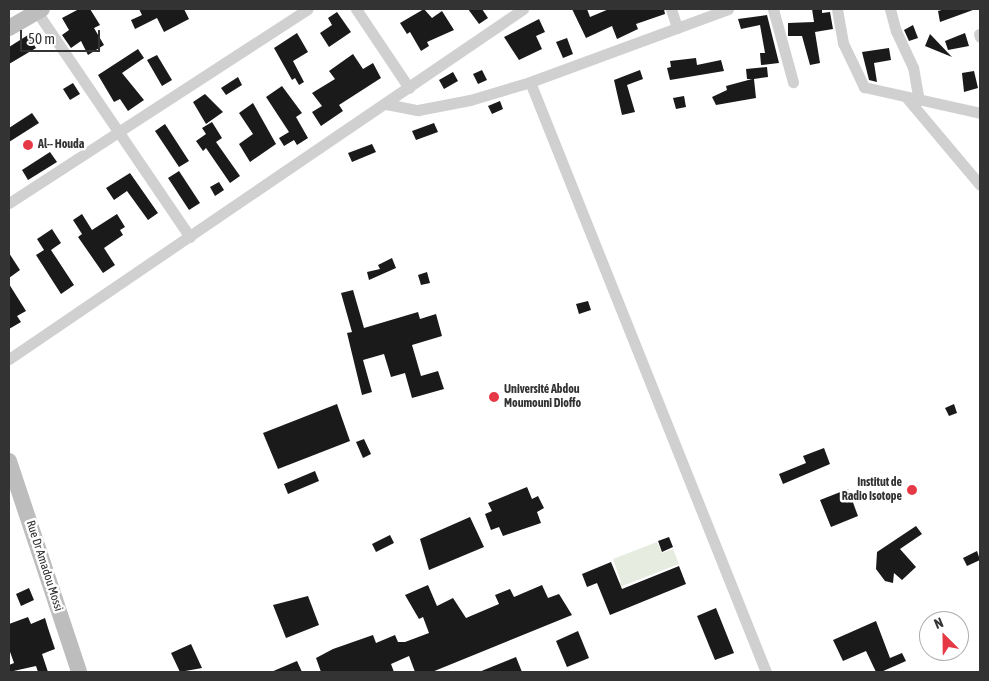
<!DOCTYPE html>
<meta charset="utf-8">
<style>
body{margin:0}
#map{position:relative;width:989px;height:681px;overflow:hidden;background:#fff;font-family:"Asap Condensed",sans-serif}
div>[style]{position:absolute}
.green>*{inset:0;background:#e6ecdf}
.building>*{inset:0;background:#1a1a1a}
.street>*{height:11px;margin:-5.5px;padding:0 5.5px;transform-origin:5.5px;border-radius:5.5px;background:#d0d0d0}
.secondary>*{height:16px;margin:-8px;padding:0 8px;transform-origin:8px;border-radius:8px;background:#bdbdbd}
.dots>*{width:14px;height:14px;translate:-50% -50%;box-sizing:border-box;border:2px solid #fff;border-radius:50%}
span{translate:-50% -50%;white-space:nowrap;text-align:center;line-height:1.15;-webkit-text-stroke:5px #fff;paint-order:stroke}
.poi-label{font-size:12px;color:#333;font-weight:700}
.left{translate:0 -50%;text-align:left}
.right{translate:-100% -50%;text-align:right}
.street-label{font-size:12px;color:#333}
.frame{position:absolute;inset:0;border:10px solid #333;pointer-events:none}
.north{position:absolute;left:919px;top:611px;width:50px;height:50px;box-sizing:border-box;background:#fff;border:1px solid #adadad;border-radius:50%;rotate:337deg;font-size:14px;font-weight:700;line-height:20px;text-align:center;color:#333}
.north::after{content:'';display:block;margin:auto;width:18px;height:22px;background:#e63946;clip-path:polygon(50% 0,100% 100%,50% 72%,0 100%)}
.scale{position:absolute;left:20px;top:30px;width:80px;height:22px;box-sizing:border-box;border:2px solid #333;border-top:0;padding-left:6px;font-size:15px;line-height:18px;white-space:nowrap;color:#333;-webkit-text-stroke:4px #fff;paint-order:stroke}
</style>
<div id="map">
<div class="green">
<i style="clip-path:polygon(657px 542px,662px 553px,673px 549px,679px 564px,607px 592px,608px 587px,621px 582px,613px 559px)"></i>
</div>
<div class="building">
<i style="clip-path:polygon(79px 9px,90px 9px,100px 25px,94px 28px,104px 45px,88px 55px,81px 41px,71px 48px,62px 35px,69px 30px,62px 18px)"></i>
<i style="clip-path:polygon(139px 9px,184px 9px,189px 19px,164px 32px,157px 18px,135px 29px,131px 20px,142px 15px)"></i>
<i style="clip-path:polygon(424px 9px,432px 18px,442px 11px,454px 30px,427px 42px,429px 46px,421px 51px,410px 32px,407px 34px,400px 23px)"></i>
<i style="clip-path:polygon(468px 9px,482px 9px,488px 18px,479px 24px)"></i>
<i style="clip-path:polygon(572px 9px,587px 9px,590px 17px,609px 9px,664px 9px,665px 14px,636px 24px,638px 29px,617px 39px,612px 26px,586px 38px)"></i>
<i style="clip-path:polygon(812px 9px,822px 9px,822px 13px,830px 12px,833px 29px,815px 32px,820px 63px,810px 65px,802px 36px,788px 36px,788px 23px,814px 22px)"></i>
<i style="clip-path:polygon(945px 9px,973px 9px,973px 10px,940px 22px,938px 11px)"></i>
<i style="clip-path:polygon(337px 12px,351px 32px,329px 47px,320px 33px,332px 25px,328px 18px)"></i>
<i style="clip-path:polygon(767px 15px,779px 63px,761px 65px,760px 53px,765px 53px,760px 25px,741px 29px,738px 19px)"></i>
<i style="clip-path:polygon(539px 19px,545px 32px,536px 36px,542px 49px,519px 60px,504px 37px)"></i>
<i style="clip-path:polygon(913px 25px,918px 38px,909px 41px,904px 30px)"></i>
<i style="clip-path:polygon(297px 33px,308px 52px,293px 61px,304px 82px,299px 85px,295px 78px,292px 80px,274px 48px)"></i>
<i style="clip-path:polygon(965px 33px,969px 46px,948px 50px,945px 41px)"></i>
<i style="clip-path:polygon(930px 34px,952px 57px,925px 46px)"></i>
<i style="clip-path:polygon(28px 35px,36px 48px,9px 64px,9px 47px)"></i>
<i style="clip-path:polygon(567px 38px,573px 54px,563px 58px,556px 42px)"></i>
<i style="clip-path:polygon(889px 48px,891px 60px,874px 63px,877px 82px,869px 80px,862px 52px)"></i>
<i style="clip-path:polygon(138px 49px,144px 58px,122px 73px,144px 100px,128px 111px,120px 99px,114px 102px,98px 75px)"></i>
<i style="clip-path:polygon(353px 54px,363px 69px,373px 63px,381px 78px,339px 105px,343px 111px,321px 126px,312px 112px,322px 106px,312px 93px,335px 79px,329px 71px)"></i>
<i style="clip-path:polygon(157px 55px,172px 80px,162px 86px,147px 60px)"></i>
<i style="clip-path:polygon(696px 58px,697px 65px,721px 60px,724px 71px,670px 80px,667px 68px,671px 67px,670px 61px)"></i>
<i style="clip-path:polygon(767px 67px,768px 77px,754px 79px,756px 98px,716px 105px,712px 97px,727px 90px,726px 86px,752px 79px,747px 79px,746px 69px)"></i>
<i style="clip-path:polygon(482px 70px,487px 80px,478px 84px,473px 74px)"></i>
<i style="clip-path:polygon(640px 70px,643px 79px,627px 85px,635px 112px,622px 115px,614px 80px)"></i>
<i style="clip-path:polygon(974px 71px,978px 88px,964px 92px,962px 73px)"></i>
<i style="clip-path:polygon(453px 72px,458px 81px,444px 89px,439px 80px)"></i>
<i style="clip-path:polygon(238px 77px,242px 85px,226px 95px,221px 88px)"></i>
<i style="clip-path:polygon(73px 83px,80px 94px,70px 100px,63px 89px)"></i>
<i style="clip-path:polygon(282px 86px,302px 113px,296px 117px,308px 138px,297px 145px,294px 140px,284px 146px,279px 138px,289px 132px,266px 97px)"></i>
<i style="clip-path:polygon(205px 94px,223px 112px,206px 124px,193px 102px)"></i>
<i style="clip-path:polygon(684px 96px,686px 107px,676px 109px,673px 98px)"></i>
<i style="clip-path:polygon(500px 101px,503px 109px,492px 114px,488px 106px)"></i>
<i style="clip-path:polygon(253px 103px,276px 144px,250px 162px,239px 144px,253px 134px,239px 113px)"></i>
<i style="clip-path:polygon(32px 113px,39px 123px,9px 142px,9px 128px)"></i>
<i style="clip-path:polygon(212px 122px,222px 138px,216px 142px,240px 176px,230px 183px,206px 148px,203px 151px,196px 141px,206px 134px,202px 128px)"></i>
<i style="clip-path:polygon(434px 123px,438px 132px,416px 140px,412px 131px)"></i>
<i style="clip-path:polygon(165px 124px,189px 161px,179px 167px,155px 131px)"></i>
<i style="clip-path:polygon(372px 144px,376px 152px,352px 162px,348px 153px)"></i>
<i style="clip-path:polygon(50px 152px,57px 162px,28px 180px,22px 170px)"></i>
<i style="clip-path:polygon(179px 171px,200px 203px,189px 210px,168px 178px)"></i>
<i style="clip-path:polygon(130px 173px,158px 213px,148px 220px,127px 191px,114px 200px,106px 188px)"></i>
<i style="clip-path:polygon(219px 182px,224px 190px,215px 196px,210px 187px)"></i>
<i style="clip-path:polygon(82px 214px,92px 230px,117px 214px,125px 227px,120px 230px,123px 235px,104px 248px,115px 265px,103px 273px,78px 237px,82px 234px,73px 220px)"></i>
<i style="clip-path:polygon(52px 229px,61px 243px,51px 250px,74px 285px,61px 294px,36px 255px,44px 250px,37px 239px)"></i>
<i style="clip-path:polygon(9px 253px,20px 270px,9px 278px)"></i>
<i style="clip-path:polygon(392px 258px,396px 268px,369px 280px,367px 272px,380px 269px,378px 265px)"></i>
<i style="clip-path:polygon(427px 272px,430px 283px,421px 285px,418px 275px)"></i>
<i style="clip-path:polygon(9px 284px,26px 311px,17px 316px,21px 322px,9px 329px)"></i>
<i style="clip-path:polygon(353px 290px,364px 328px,418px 312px,420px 319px,436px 314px,442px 336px,412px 345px,421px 376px,438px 371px,444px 389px,412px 398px,405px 373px,391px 377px,384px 354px,363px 360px,372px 392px,362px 395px,347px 333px,352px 332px,341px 293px)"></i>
<i style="clip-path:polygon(588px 301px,591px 310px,579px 314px,576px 304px)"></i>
<i style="clip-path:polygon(337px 404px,350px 441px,278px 469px,263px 433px)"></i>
<i style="clip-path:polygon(954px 404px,957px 413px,949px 416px,945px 408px)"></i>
<i style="clip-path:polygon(364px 439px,371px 454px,363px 458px,356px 442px)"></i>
<i style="clip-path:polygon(824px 448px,830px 464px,783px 484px,779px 474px,806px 463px,803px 456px)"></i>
<i style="clip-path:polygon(315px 471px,319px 481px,288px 494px,284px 484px)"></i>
<i style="clip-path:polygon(527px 487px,532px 499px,538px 496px,544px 508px,537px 512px,541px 523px,503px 536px,499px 527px,491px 530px,485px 514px,492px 511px,488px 503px)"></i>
<i style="clip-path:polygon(848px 489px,858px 516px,831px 527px,820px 500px)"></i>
<i style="clip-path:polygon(470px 517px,484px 547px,429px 570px,420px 539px)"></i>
<i style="clip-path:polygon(916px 526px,922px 534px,900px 549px,916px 567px,902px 580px,894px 573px,893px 583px,885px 581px,876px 569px,877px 552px)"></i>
<i style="clip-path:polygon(390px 535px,394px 543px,376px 552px,372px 544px)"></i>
<i style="clip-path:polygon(669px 537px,673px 547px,662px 552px,658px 541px)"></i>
<i style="clip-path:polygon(977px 551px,980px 560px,967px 566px,963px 558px)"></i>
<i style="clip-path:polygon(611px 562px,622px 589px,679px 566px,686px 584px,610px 615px,597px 583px,587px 587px,582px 574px)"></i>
<i style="clip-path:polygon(428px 585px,437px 606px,453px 598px,466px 618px,499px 604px,495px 595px,510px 589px,514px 597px,542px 585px,548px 598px,559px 594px,572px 615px,432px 672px,415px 672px,409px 656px,391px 664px,394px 672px,321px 672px,316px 658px,333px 649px,373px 635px,376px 643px,395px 635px,398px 642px,405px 642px,429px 633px,423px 617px,419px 619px,405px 595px)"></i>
<i style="clip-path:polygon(29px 588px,34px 600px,21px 606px,16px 594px)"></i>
<i style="clip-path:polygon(308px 596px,319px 625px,286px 638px,273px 605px)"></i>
<i style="clip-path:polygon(716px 608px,734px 653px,715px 660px,697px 616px)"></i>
<i style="clip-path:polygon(28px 617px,31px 624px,45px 618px,48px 628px,55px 649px,42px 654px,48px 672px,38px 672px,36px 666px,9px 672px,9px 665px,14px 663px,9px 649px,9px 624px)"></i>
<i style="clip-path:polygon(876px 621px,890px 658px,902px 653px,906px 661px,881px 672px,876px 672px,866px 651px,843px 661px,833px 640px)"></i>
<i style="clip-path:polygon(578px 631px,589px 658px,567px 667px,556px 641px)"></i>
<i style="clip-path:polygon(191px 644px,202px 668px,180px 672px,171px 653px)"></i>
<i style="clip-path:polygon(516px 657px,522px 672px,479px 672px)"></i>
<i style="clip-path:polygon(297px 661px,302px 672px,271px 672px)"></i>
</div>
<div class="street">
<i style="left:356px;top:9px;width:95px;rotate:56.1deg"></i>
<i style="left:671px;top:9px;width:20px;rotate:72deg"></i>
<i style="left:773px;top:9px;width:76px;rotate:74.7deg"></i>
<i style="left:837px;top:9px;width:35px;rotate:80deg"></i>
<i style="left:843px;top:43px;width:49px;rotate:64.5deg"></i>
<i style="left:864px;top:87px;width:119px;rotate:12.6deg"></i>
<i style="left:890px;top:9px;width:23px;rotate:75deg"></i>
<i style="left:896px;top:31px;width:40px;rotate:65deg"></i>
<i style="left:913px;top:67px;width:34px;rotate:80deg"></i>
<i style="left:37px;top:12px;width:272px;rotate:55.8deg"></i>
<i style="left:979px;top:34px;width:3px;rotate:72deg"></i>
<i style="left:530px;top:82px;width:635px;rotate:68.2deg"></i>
<i style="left:906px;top:97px;width:115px;rotate:49.9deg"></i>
<i style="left:386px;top:104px;width:33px;rotate:11deg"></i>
<i style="left:418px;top:110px;width:53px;rotate:-10.9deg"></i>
<i style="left:470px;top:100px;width:63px;rotate:-16.7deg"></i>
<i style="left:530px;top:82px;width:211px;rotate:-20.2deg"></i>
<i style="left:9px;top:203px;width:356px;rotate:-33deg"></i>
<i style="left:9px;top:359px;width:622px;rotate:-34.25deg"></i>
</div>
<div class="secondary">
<i style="left:9px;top:28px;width:38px;rotate:-30deg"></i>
<i style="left:9px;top:461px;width:222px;rotate:71.6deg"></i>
</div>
<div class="dots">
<i style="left:28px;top:145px;background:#e63946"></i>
<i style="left:494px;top:397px;background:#e63946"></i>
<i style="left:912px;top:490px;background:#e63946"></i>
</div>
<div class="poi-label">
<span class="left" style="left:38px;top:145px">Al-- Houda</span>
<span class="left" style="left:504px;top:397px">Université Abdou<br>Moumouni Dioffo</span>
<span class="right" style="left:902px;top:490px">Institut de<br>Radio Isotope</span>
</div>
<div class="street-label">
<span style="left:44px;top:566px;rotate:72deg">Rue Dr Amadou Mossi</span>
</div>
<div class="frame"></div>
<div class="north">N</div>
<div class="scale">50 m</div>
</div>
